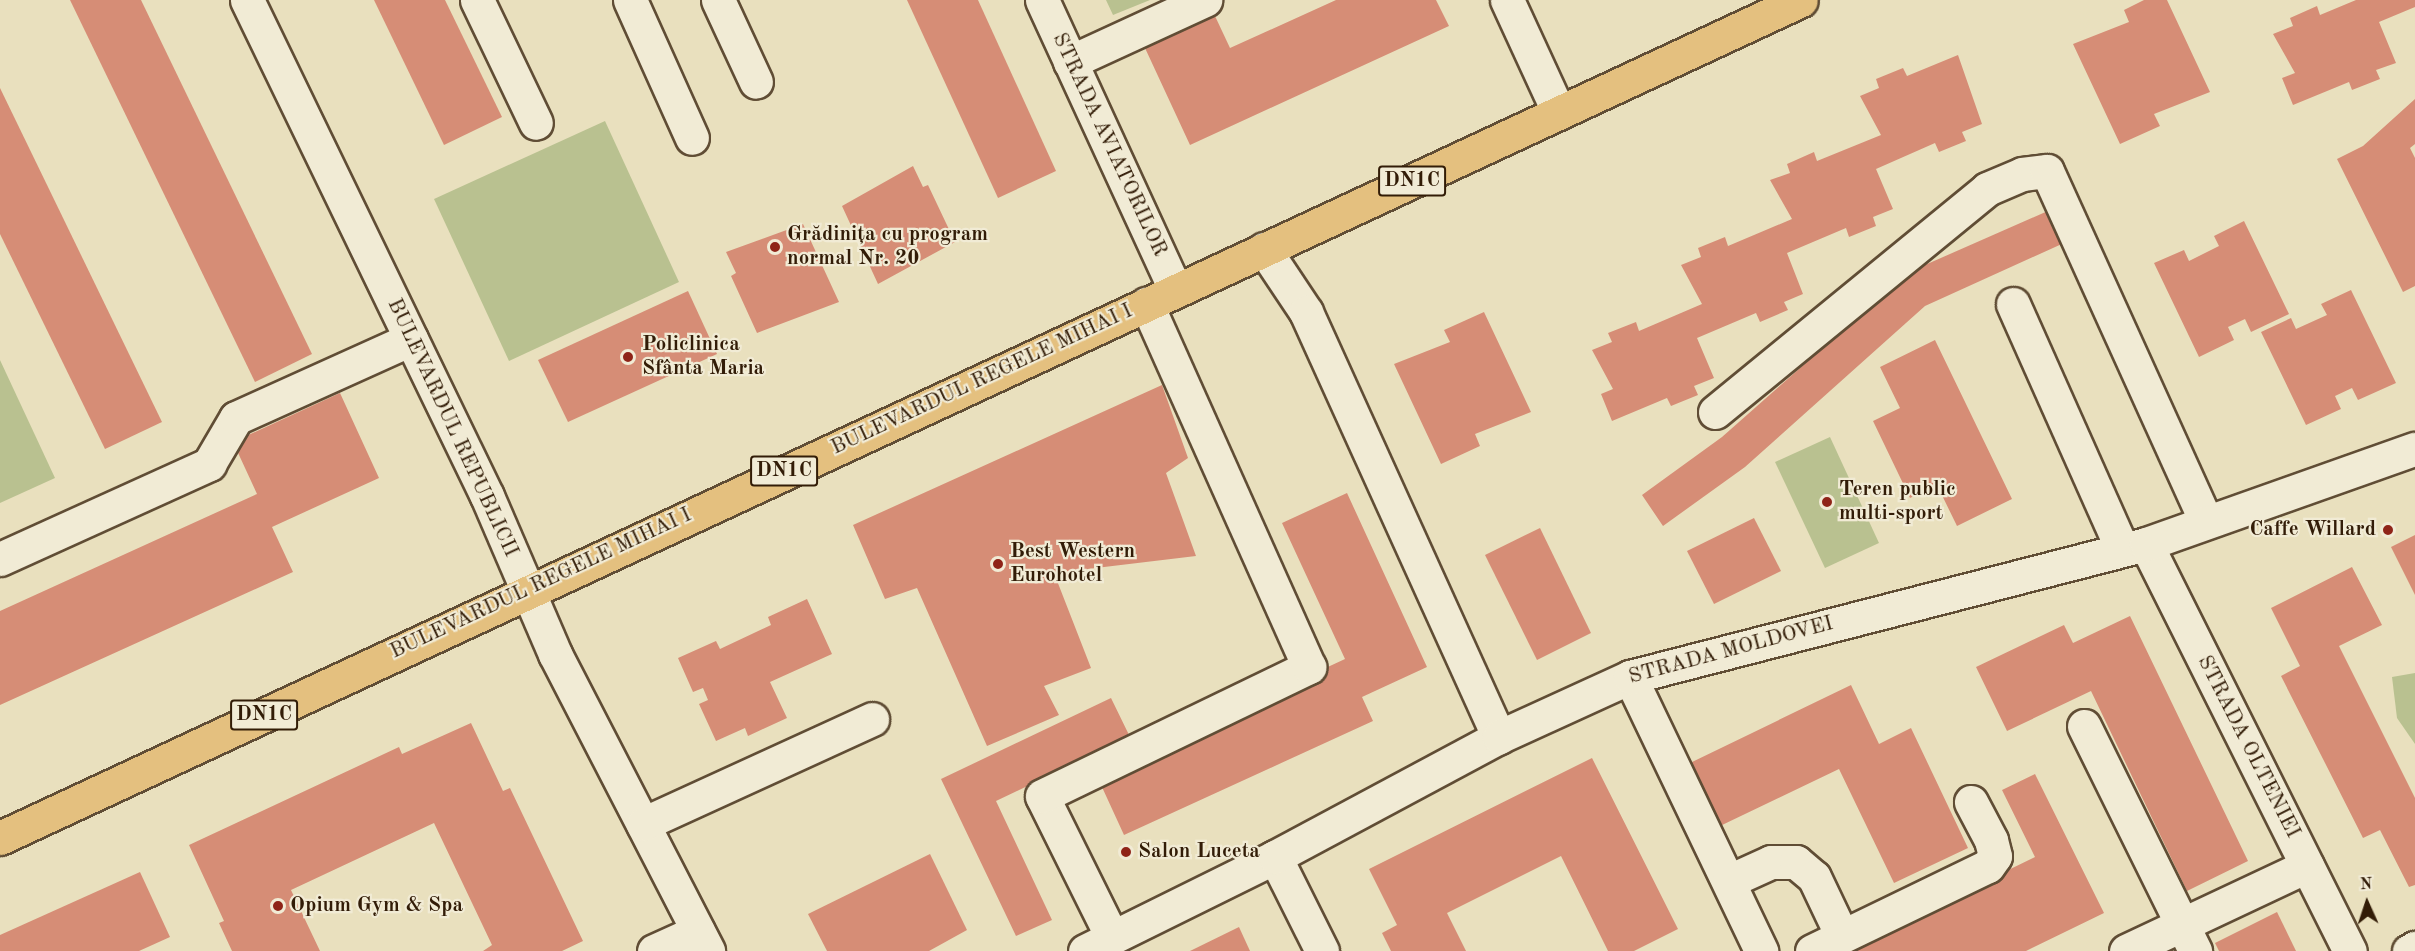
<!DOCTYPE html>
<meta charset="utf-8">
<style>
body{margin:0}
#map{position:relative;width:2415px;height:951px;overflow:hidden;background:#e9e0be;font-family:"Old Standard TT",serif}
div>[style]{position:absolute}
.green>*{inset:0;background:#b9c190}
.building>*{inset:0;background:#d68d76}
.roads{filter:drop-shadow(2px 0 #604d35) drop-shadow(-2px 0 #604d35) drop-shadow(0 2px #604d35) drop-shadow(0 -2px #604d35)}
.minor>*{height:33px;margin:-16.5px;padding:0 16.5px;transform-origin:16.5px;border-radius:16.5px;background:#f1ebd5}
.major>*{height:33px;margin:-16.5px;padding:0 16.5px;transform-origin:16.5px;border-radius:16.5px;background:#e4c07f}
.dots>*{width:16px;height:16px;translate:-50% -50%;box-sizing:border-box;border:3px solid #f1ebd5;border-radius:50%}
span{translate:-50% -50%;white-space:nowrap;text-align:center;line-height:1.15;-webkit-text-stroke:4.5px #f1ebd5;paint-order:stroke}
.shield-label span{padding:2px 4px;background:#f1ebd5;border:2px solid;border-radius:4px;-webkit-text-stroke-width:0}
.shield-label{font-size:20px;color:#321c07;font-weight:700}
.street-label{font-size:21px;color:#321c07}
.poi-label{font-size:21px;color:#321c07;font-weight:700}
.left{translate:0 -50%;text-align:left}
.right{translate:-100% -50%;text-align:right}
.north{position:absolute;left:2337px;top:873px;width:60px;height:60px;-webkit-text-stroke:4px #f1ebd5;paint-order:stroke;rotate:357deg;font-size:16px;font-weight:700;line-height:24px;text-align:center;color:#321c07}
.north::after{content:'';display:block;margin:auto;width:21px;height:27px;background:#321c07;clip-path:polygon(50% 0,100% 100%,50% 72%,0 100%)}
</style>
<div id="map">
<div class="green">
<i style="clip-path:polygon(1106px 0,1150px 0,1113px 15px)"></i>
<i style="clip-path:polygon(605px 121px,679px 282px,509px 361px,434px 199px)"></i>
<i style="clip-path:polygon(0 360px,55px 478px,0 503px)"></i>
<i style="clip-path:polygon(1830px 437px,1879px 543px,1825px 568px,1775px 462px)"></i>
<i style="clip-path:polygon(2415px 673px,2415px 744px,2397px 718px,2392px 677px)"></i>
</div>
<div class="building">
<i style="clip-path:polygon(70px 0,141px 0,312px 354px,255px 382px)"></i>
<i style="clip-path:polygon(374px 0,445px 0,502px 117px,444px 145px)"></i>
<i style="clip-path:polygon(907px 0,978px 0,1056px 171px,998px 198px)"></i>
<i style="clip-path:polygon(1336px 0,1436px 0,1449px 26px,1190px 145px,1145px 48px,1215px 16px,1230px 48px)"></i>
<i style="clip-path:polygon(2144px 0,2167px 0,2210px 92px,2154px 114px,2160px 126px,2120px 144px,2073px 44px,2129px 22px,2124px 10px)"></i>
<i style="clip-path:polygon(2356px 0,2415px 0,2415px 7px,2379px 22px,2396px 63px,2376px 70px,2380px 79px,2352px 90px,2349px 82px,2293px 105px,2282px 78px,2295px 73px,2273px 34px,2293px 26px,2290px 18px,2317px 6px,2320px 15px)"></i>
<i style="clip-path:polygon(1958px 55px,1982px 124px,1962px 132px,1966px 141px,1939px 152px,1935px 143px,1876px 169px,1893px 209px,1873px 217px,1876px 226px,1849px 237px,1846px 228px,1787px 253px,1803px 294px,1784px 302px,1788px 310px,1760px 322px,1756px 313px,1697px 338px,1714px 378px,1694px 386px,1698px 395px,1671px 406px,1667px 398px,1612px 421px,1601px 394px,1613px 389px,1592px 350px,1612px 342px,1608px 333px,1636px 322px,1639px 331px,1702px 304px,1681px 265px,1701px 257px,1698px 248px,1725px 237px,1728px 246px,1792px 219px,1770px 180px,1790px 173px,1787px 164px,1814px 152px,1817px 161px,1881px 135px,1860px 96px,1879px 88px,1876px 79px,1903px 68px,1907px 76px)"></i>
<i style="clip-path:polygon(0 88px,162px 422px,105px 449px,0 234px)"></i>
<i style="clip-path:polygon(2415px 99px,2415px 144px,2410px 148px,2415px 158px,2415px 286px,2403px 292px,2337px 159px,2363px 146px)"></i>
<i style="clip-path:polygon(913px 166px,923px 187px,928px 185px,955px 242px,878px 284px,842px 206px)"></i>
<i style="clip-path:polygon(2050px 210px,2064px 243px,1925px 306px,1745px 467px,1663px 526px,1642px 495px,1722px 437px,1909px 272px)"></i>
<i style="clip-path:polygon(2244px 221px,2289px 314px,2251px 332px,2245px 319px,2228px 327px,2234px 340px,2199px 357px,2154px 263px,2184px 250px,2189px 261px,2219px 246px,2214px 236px)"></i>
<i style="clip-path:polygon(803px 224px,839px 302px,757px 333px,731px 276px,736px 273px,726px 252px)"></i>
<i style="clip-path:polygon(2351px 290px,2396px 383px,2358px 400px,2352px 388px,2335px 396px,2341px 409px,2306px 425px,2261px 332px,2291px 318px,2296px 329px,2327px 315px,2321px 304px)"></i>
<i style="clip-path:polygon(688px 291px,717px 354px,568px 422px,538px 360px)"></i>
<i style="clip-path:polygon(1484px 312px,1531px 412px,1475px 434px,1480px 446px,1441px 464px,1394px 364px,1450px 342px,1444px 330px)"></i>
<i style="clip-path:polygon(1935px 340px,2012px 499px,1957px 526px,1937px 485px,1910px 498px,1873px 421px,1900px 408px,1880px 367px)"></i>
<i style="clip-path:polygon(1162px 385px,1188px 458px,1166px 473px,1196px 556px,1054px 573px,1091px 668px,1044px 686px,1059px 715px,987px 746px,917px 588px,885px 599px,853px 525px)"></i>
<i style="clip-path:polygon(340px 393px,379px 478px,272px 527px,293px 572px,0 705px,0 611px,257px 494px,233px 442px)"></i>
<i style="clip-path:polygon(1347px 493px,1427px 667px,1362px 697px,1373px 721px,1124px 835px,1096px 774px,1345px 659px,1282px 523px)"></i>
<i style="clip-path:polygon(1754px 518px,1781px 571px,1714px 604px,1687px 551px)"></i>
<i style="clip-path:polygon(1540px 528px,1591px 633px,1537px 660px,1485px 555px)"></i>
<i style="clip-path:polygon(2415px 535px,2415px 595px,2391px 547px)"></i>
<i style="clip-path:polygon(2352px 567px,2382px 625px,2339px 646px,2415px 798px,2415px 885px,2409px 887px,2380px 830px,2363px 838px,2281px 676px,2300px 666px,2271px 608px)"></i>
<i style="clip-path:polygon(807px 599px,832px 654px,770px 682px,787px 718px,748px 736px,745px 728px,716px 741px,699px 704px,708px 700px,703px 688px,693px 692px,678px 658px,716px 641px,720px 649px,771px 625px,768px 617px)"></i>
<i style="clip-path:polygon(2130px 616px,2248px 861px,2187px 891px,2091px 691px,2007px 731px,1976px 667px,2064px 625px,2073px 643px)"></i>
<i style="clip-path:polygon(1851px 685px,1879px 744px,1911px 728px,1968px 848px,1894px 883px,1839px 769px,1720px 826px,1690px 763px)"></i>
<i style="clip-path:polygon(1111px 698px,1130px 737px,996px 801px,1052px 920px,1016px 936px,941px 779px)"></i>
<i style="clip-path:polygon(471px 723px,503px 791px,510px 788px,583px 941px,562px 951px,483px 951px,492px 945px,434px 823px,291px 890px,320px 951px,232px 951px,219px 923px,224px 921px,189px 845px,399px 747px,402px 754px)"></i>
<i style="clip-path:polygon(1592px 758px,1678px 929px,1634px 951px,1608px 951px,1561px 856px,1447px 913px,1466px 951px,1391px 951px,1382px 933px,1397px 925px,1369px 869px)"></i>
<i style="clip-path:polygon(2035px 774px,2104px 913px,2026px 951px,1842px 951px,2035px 857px,2002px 790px)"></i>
<i style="clip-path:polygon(930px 854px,967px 930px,929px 951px,827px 951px,808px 914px)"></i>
<i style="clip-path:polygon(140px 872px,170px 937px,139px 951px,0 951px,0 935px)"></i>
<i style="clip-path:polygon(2277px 912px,2296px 951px,2219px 951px,2215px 943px)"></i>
<i style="clip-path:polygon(1239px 927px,1250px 951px,1190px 951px)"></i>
</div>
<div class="roads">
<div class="minor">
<i style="left:247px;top:0;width:551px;rotate:64.18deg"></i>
<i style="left:487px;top:496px;width:172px;rotate:66.7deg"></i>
<i style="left:555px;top:654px;width:334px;rotate:62.7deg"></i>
<i style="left:477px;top:0;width:136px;rotate:64.4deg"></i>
<i style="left:630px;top:0;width:151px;rotate:65.8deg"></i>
<i style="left:718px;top:0;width:90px;rotate:65.1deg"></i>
<i style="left:1042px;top:0;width:320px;rotate:65.3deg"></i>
<i style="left:1507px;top:0;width:124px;rotate:65.3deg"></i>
<i style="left:1070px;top:62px;width:149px;rotate:-24.7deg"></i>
<i style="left:1264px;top:249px;width:76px;rotate:56.3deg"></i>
<i style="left:1306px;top:312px;width:467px;rotate:65.6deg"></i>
<i style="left:2013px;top:304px;width:266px;rotate:66deg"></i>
<i style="left:1715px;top:412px;width:352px;rotate:-39.3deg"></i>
<i style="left:1987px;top:189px;width:38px;rotate:-23deg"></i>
<i style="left:2022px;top:174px;width:25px;rotate:-7deg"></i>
<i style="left:2047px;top:171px;width:385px;rotate:65.6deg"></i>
<i style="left:2146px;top:544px;width:455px;rotate:63.4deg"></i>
<i style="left:0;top:559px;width:230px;rotate:-24.4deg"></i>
<i style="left:209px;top:464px;width:53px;rotate:-59.6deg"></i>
<i style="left:236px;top:418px;width:192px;rotate:-24.3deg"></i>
<i style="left:1630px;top:677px;width:304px;rotate:64.4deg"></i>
<i style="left:2084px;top:726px;width:251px;rotate:63.7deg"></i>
<i style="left:643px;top:824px;width:252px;rotate:-24.6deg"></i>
<i style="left:1275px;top:857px;width:105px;rotate:63.4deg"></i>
<i style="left:1729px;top:881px;width:46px;rotate:-24.3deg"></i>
<i style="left:1771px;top:862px;width:25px"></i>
<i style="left:1796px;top:862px;width:23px;rotate:40deg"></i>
<i style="left:1814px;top:877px;width:65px;rotate:64.6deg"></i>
<i style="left:1112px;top:937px;width:157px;rotate:-116.4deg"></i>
<i style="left:1042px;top:796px;width:297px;rotate:-25.8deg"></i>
<i style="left:1309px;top:667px;width:398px;rotate:-114.1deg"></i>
<i style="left:654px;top:951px;width:48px;rotate:-24.4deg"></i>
<i style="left:1085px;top:951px;width:212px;rotate:-26.3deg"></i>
<i style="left:1275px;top:857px;width:254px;rotate:-28.2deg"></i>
<i style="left:1499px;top:737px;width:144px;rotate:-24.6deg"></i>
<i style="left:1630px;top:677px;width:533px;rotate:-14.45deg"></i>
<i style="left:2146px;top:544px;width:285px;rotate:-19.5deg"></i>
<i style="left:1812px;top:951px;width:195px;rotate:-25.8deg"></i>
<i style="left:1988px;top:866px;width:12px;rotate:-55deg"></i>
<i style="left:1995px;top:856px;width:16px;rotate:-104deg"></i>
<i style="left:1991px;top:840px;width:43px;rotate:-117.8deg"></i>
<i style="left:2126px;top:951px;width:200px;rotate:-25.2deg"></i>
<i style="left:2409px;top:951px;width:7px;rotate:-27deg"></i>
</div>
<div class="major">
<i style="left:0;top:838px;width:1986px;rotate:-24.95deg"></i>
</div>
</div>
<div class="dots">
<i style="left:775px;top:247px;background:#8f2418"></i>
<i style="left:628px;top:357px;background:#8f2418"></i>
<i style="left:1827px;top:502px;background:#8f2418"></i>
<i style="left:2388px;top:530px;background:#8f2418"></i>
<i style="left:998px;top:564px;background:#8f2418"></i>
<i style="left:1126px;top:852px;background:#8f2418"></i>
<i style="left:278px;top:906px;background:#8f2418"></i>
</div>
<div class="shield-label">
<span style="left:1412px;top:181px">DN1C</span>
<span style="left:784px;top:471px">DN1C</span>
<span style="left:264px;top:715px">DN1C</span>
</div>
<div class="street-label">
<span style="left:1109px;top:145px;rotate:65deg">STRADA AVIATORILOR</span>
<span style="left:982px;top:380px;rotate:-25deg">BULEVARDUL REGELE MIHAI I</span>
<span style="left:452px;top:428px;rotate:65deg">BULEVARDUL REPUBLICII</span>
<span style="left:541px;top:584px;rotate:-25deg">BULEVARDUL REGELE MIHAI I</span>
<span style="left:1731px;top:651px;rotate:-15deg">STRADA MOLDOVEI</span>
<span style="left:2248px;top:747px;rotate:63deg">STRADA OLTENIEI</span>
</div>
<div class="poi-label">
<span class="left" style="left:787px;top:247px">Grădinița cu program<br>normal Nr. 20</span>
<span class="left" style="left:642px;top:357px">Policlinica<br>Sfânta Maria</span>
<span class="left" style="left:1839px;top:502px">Teren public<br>multi-sport</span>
<span class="right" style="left:2376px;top:530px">Caffe Willard</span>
<span class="left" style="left:1010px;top:564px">Best Western<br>Eurohotel</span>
<span class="left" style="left:1138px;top:852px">Salon Luceta</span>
<span class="left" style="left:290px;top:906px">Opium Gym &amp; Spa</span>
</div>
<div class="north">N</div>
</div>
